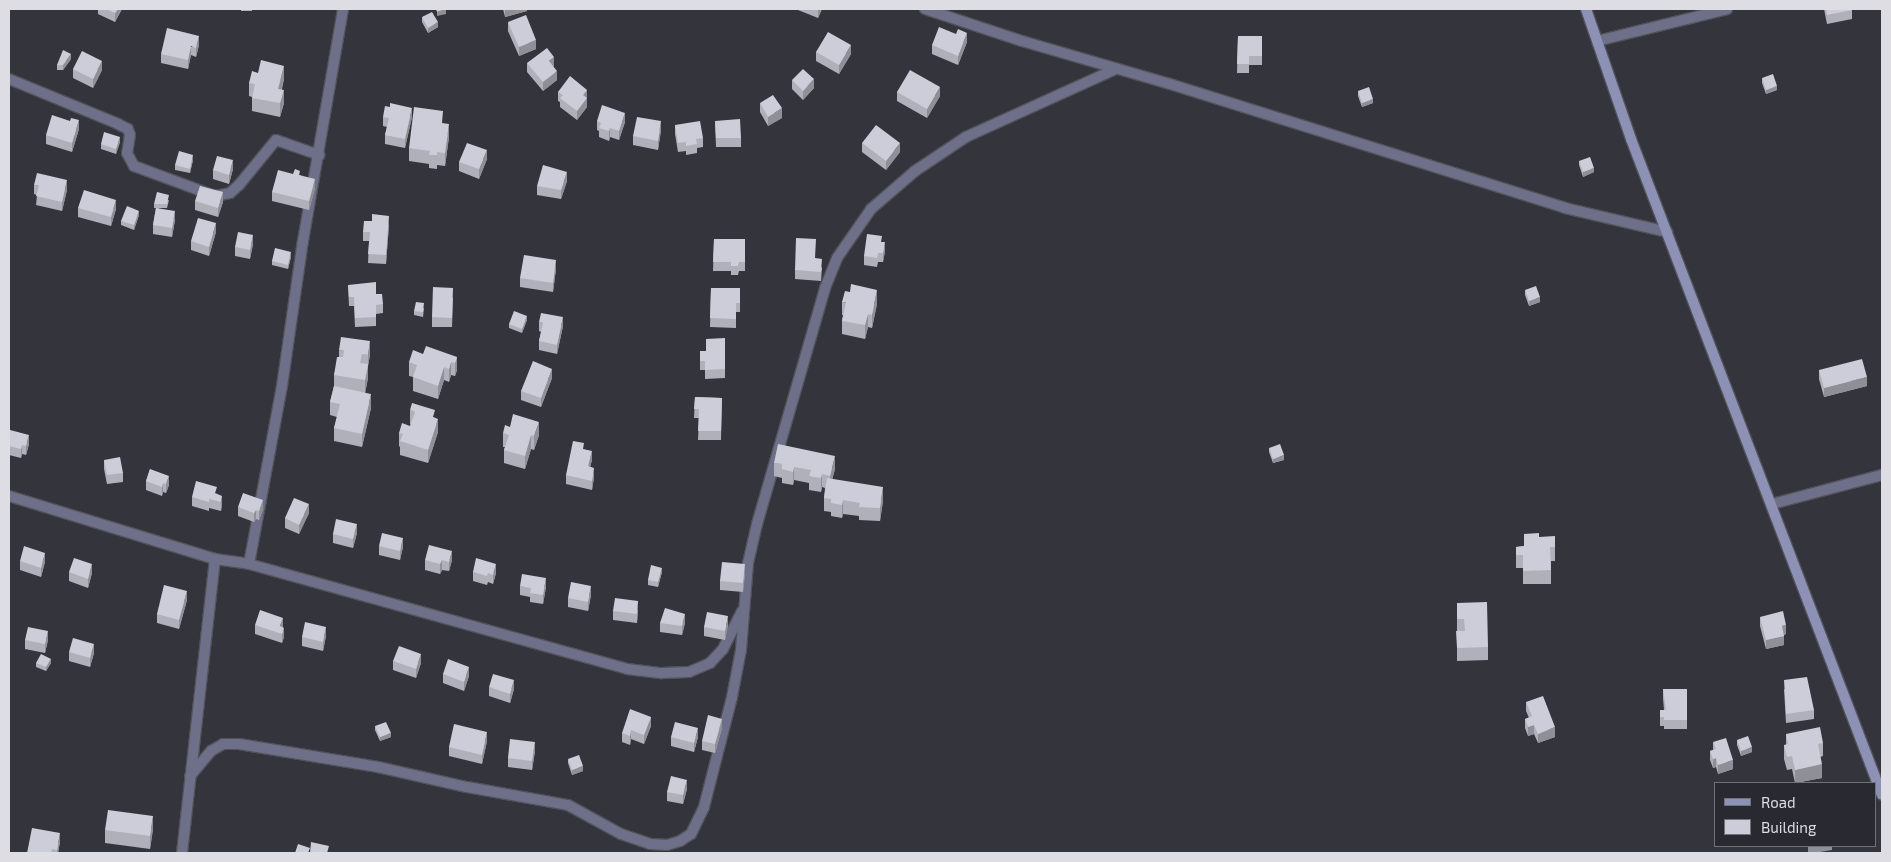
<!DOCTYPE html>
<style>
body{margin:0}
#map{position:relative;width:1891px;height:862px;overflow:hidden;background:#33343c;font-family:"Exo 2",sans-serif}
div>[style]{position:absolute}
.roads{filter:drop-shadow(1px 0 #52525a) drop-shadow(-1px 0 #52525a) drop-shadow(0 1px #52525a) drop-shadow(0 -1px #52525a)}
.street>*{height:10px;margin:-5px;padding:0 5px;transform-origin:5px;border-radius:5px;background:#6d7088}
.secondary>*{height:10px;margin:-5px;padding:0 5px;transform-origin:5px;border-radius:5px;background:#8d91b6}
.wall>*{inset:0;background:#afb0ba}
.shaded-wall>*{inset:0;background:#8f9097}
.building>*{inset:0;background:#cccdd8}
span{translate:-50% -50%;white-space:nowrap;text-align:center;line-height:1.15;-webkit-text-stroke:5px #292a31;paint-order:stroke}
.frame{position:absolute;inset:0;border:10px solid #dddde3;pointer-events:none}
.legend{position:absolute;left:1714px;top:782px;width:162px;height:65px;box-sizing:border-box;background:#292a31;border:1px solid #717278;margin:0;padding:6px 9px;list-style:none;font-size:15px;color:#dddde3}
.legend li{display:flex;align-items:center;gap:10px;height:25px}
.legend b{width:25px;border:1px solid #717278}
</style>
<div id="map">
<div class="roads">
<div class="street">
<i style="left:925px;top:9px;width:102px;rotate:18.3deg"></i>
<i style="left:1022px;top:41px;width:154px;rotate:16.2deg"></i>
<i style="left:1170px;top:84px;width:414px;rotate:17.4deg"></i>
<i style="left:1565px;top:208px;width:105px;rotate:13.2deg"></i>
<i style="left:1597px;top:41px;width:134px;rotate:-13.8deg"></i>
<i style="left:9px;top:79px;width:118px;rotate:22.4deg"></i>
<i style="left:118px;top:124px;width:11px;rotate:27deg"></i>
<i style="left:128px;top:129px;width:6px;rotate:72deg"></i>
<i style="left:130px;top:135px;width:18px;rotate:99deg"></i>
<i style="left:127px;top:153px;width:15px;rotate:62deg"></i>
<i style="left:134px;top:166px;width:86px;rotate:20.3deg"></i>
<i style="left:215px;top:196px;width:15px;rotate:-11deg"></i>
<i style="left:230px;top:193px;width:12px;rotate:-42deg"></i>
<i style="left:239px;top:185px;width:58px;rotate:-50.6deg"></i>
<i style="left:276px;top:140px;width:46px;rotate:19.2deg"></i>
<i style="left:9px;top:496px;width:215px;rotate:17deg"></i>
<i style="left:215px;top:559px;width:34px;rotate:8deg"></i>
<i style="left:249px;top:564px;width:392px;rotate:15.5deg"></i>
<i style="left:627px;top:669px;width:35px;rotate:7deg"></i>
<i style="left:662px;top:673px;width:27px;rotate:-2deg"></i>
<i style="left:689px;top:672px;width:23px;rotate:-23deg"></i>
<i style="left:710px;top:663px;width:19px;rotate:-47deg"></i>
<i style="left:723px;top:649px;width:42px;rotate:-63.4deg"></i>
<i style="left:1772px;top:504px;width:114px;rotate:-14.8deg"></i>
<i style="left:249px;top:564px;width:181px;rotate:-79.5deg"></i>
<i style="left:282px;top:386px;width:147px;rotate:-81.8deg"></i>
<i style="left:303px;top:241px;width:235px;rotate:-80.2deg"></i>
<i style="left:190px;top:776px;width:33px;rotate:-50deg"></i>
<i style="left:211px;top:751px;width:14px;rotate:-30deg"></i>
<i style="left:223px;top:744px;width:16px"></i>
<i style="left:239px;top:744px;width:141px;rotate:9.4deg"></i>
<i style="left:378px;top:767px;width:91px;rotate:12.7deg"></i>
<i style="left:467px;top:787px;width:103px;rotate:10.1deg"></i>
<i style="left:568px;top:805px;width:60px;rotate:28.7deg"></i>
<i style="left:621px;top:834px;width:31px;rotate:19deg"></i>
<i style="left:650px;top:844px;width:17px;rotate:3deg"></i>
<i style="left:667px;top:845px;width:14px;rotate:-17deg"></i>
<i style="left:680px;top:841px;width:13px;rotate:-32deg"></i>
<i style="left:691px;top:834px;width:30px;rotate:-64deg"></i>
<i style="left:704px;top:807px;width:114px;rotate:-75.7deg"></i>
<i style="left:732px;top:697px;width:48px;rotate:-79.2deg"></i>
<i style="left:741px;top:650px;width:87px;rotate:-85.4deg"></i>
<i style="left:748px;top:563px;width:40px;rotate:-77deg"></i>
<i style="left:757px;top:524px;width:246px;rotate:-73.9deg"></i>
<i style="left:825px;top:288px;width:32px;rotate:-68deg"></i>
<i style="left:837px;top:258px;width:60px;rotate:-55.2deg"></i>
<i style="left:871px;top:209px;width:58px;rotate:-40.8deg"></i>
<i style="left:915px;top:171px;width:61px;rotate:-33.7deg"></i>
<i style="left:966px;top:137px;width:165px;rotate:-24.4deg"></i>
<i style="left:182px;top:853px;width:296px;rotate:-83.6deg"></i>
</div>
<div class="secondary">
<i style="left:1586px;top:9px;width:138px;rotate:70.9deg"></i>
<i style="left:1631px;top:139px;width:702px;rotate:69.06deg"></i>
</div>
</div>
<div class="wall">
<i style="clip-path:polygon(98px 9px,122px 9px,115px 22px,98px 14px)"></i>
<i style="clip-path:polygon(241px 9px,252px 9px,252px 11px,241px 11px)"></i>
<i style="clip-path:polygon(503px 9px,527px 9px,527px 11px,505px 17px)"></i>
<i style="clip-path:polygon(798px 9px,822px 9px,818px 18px,798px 10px)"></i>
<i style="clip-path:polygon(1824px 9px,1852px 9px,1852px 19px,1827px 24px)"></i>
<i style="clip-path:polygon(422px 17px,438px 27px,428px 33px,422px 22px)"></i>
<i style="clip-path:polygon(508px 22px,536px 49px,519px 56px,508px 31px)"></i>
<i style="clip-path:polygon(1238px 36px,1262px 36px,1262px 65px,1249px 65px,1249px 73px,1237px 73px)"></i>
<i style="clip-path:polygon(967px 42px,958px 65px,932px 54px,932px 45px)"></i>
<i style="clip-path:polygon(199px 45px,196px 57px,191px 55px,188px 69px,161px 63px,161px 54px)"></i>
<i style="clip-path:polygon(816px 52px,851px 54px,839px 74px,816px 61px)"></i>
<i style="clip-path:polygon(71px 59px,63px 70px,57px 70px,57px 65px)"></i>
<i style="clip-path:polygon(527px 63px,554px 66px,553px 66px,557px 80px,543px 91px,527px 72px)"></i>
<i style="clip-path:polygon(73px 69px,102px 70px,93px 88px,73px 78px)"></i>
<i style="clip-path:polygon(1762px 78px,1777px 90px,1766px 94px,1762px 83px)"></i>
<i style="clip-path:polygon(284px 79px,282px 89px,284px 103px,280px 117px,252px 111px,252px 97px,249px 96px,249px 83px)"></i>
<i style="clip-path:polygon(792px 80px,814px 88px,803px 100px,792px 89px)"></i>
<i style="clip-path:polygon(587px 90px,587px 107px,577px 120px,560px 107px,560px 102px,558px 101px,558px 92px)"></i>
<i style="clip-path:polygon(1358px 91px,1373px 103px,1362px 107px,1358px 96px)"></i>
<i style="clip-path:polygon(897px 92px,940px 96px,927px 118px,897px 101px)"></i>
<i style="clip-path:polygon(760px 103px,782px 118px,768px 126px,760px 112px)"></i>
<i style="clip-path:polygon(383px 117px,412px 117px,405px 148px,385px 144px,385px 135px,387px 127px,383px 126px)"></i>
<i style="clip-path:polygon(597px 121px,625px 122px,619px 140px,610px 137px,609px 141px,599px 137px,599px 131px,597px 130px)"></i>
<i style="clip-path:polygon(715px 121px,741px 138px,741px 147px,716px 147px)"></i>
<i style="clip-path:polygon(443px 123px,449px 137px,445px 166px,437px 165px,437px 169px,429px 168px,429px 164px,409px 161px,409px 148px)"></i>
<i style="clip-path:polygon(675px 125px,703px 138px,703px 147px,697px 148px,697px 153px,686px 155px,686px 151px,678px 152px,675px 134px)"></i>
<i style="clip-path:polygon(79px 129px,72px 152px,46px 144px,46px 135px)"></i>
<i style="clip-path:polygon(661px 130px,658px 150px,633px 145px,633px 136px)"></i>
<i style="clip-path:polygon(120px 142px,116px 154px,101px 149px,101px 144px)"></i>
<i style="clip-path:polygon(862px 143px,900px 152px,886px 170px,862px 152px)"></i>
<i style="clip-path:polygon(487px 159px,479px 179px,459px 171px,459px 162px)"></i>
<i style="clip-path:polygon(193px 160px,190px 173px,175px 170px,175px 165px)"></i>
<i style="clip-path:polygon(1579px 161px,1594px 172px,1583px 177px,1579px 165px)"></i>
<i style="clip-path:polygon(233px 169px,229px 184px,213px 179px,213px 170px)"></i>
<i style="clip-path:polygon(293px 174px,300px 175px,315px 188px,309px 210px,272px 201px,272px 192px)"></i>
<i style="clip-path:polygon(567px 181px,561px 199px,537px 195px,537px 186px)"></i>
<i style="clip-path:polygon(34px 185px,67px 190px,62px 211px,36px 205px,37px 195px,34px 194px)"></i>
<i style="clip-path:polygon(169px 200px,167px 208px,158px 208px,175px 220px,172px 237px,153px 234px,153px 225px,156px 208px,154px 208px,154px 204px)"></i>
<i style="clip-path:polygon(195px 201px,223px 202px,218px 217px,195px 210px)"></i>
<i style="clip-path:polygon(78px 208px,116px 209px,111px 226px,78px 217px)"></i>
<i style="clip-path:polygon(139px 215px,134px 230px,121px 225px,121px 221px)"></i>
<i style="clip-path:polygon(389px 225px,386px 264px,368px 263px,369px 241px,363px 241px,363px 232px)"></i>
<i style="clip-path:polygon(216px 232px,209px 256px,191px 250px,191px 241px)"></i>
<i style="clip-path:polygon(714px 239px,745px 239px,745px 271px,739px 271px,738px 275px,731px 275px,731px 271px,713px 271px)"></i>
<i style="clip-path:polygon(882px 242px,885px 251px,883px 262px,878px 262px,877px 267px,864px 265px,864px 256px)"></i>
<i style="clip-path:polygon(253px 244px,250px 259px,235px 256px,235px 247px)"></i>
<i style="clip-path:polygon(291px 257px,288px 269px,272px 265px,272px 261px)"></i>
<i style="clip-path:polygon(816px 258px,822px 268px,821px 281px,795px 279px,795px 270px)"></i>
<i style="clip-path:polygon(556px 269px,553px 292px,520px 287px,520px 278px)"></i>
<i style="clip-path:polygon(348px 285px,376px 294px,383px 304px,383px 313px,376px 314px,376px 326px,355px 327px,354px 306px,349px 306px)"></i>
<i style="clip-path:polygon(711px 288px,740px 288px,740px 312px,736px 312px,736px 328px,710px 327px)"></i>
<i style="clip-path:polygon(1525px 290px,1540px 302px,1529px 306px,1525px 295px)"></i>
<i style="clip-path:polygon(453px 297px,452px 327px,432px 327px,432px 317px)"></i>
<i style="clip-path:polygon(842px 302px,877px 304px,872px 328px,868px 327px,865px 339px,842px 334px,842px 321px,843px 315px,842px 315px)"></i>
<i style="clip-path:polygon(424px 308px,423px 317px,414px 315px,414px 311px)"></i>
<i style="clip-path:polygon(527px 320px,522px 333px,509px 328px,509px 324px)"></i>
<i style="clip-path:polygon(539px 322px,563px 326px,557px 354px,539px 350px,539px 341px,541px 332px,539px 331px)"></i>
<i style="clip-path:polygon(725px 338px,725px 378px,705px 379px,705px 370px,700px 370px,700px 351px,706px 351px)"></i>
<i style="clip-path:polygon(339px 350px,370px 355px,368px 366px,368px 378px,365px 393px,371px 408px,362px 447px,334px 441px,334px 428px,337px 417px,330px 415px,330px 402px,334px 386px,334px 375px,339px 357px)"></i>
<i style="clip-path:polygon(423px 354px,457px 357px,457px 370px,455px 376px,451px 375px,449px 382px,444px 380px,438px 399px,413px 391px,413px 377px,409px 376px,409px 362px)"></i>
<i style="clip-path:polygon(1819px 370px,1867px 386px,1824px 397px,1819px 379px)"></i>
<i style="clip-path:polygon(552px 378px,541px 407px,521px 400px,521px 391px)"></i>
<i style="clip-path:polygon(695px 397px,722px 398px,721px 440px,698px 440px,699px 418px,694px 418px)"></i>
<i style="clip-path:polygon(410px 410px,435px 418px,438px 432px,428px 463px,400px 455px,400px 447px,399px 446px,399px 433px,410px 426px,411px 424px,410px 424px)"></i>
<i style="clip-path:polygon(503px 433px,539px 435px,534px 450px,531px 449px,525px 469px,504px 463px,504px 450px,505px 447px,503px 447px)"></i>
<i style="clip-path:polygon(9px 434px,29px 444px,26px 455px,22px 454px,21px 458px,9px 455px)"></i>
<i style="clip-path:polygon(1269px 448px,1284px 460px,1273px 463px,1269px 452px)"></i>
<i style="clip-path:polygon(584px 449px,592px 460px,590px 467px,594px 477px,592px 490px,566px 484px,566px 475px)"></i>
<i style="clip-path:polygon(104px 460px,123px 473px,123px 482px,107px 484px,104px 469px)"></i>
<i style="clip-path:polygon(774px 463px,835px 469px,832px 479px,883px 501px,880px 521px,859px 520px,859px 516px,843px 514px,842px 518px,831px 516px,831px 512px,824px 511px,824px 498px,825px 488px,822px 487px,821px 492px,809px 490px,809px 483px,794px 480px,793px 485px,782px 483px,782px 478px,774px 476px)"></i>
<i style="clip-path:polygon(150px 469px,169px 485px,166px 493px,163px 492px,162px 496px,146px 490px,146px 481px)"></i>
<i style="clip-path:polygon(217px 494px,222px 505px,221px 511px,209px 508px,209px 511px,192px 506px,192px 497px)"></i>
<i style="clip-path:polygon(238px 507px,263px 509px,259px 520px,256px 519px,254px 522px,238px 516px)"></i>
<i style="clip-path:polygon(309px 513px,299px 534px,285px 528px,285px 518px)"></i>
<i style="clip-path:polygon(357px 533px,353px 548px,333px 543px,333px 534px)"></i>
<i style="clip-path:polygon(1524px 534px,1539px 537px,1555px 547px,1555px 561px,1551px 561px,1551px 584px,1523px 584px,1523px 568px,1516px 568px,1516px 547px,1524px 546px)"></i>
<i style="clip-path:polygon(379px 546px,403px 547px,400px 560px,379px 555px)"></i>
<i style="clip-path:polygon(425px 560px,452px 560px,449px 571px,442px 570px,440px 574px,425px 570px)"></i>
<i style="clip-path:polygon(20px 561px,45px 562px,41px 577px,20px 570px)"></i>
<i style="clip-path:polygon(69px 572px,92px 573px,88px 588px,69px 581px)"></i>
<i style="clip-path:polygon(473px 572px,496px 573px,493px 584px,488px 582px,487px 585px,473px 581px)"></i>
<i style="clip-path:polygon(662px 572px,658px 587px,648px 585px,648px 580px)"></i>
<i style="clip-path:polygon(745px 573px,743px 592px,720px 590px,720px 581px)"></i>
<i style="clip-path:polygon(520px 586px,546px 587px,543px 604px,530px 602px,530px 597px,520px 595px)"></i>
<i style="clip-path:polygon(591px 595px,588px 611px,568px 607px,568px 598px)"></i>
<i style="clip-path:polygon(187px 600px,179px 629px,157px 623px,157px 614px)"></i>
<i style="clip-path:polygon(1457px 603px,1488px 647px,1488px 660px,1457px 661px)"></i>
<i style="clip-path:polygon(638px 610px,637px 623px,613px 620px,613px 611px)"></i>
<i style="clip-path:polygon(1760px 617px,1786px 634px,1784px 635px,1784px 645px,1766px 649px,1760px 626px)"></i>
<i style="clip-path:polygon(660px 623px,685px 623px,682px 635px,660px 632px)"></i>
<i style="clip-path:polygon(255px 625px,282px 627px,284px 637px,282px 643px,255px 634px)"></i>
<i style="clip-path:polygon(728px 625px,725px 640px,704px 636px,704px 627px)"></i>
<i style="clip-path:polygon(326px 636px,323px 651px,302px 646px,302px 637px)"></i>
<i style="clip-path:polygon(25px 640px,48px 640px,45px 653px,25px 649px)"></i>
<i style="clip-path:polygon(69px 652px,94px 653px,90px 667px,69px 661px)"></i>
<i style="clip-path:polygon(393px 661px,421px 663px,416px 678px,393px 670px)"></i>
<i style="clip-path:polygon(36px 663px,51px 663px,46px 671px,36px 667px)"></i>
<i style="clip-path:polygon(443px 674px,469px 676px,464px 691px,443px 683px)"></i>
<i style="clip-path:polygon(489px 687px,514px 689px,510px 703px,489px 696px)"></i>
<i style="clip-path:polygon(1663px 689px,1687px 689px,1687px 729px,1664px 729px,1664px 726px,1660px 726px,1660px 710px,1664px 710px,1663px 698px)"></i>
<i style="clip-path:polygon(1784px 689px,1814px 710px,1814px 719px,1786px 723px)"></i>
<i style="clip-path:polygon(1526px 702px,1555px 737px,1538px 743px,1534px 734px,1528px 736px,1525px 728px,1525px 719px,1529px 718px,1526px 711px)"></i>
<i style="clip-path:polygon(651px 717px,651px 726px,644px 744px,631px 739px,630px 745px,622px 742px,622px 733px)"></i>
<i style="clip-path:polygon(375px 726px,391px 737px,380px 741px,375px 730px)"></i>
<i style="clip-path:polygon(722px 728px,715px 753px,702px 750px,702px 741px)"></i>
<i style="clip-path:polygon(1786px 734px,1823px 743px,1823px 756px,1820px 757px,1822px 778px,1795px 783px,1792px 769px,1787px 770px,1784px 759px,1784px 745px,1786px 745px)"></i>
<i style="clip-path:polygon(671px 737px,698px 737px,694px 752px,671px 746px)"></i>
<i style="clip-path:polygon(1737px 740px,1752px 752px,1741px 756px,1737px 745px)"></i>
<i style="clip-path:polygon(487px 741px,482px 764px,449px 756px,449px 747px)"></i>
<i style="clip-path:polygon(1713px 742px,1733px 769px,1718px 774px,1716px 767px,1713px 768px,1710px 760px,1710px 751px,1713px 750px)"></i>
<i style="clip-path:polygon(535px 751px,532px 770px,508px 767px,508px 758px)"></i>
<i style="clip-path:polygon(568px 759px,583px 771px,572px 775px,568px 763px)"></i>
<i style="clip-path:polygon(687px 789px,683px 804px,667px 801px,667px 792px)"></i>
<i style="clip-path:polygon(153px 829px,150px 849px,105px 843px,105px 830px)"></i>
<i style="clip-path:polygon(60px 842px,58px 853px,27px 853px)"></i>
</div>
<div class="shaded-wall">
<i style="clip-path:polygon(118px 9px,122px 9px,115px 22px,115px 13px)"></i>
<i style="clip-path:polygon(446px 9px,446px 14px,437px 16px,437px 12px)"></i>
<i style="clip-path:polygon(505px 9px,527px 9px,527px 11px,505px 17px)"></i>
<i style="clip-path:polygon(818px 9px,822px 9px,818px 18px)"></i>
<i style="clip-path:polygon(438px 22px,438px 27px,428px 33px,428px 28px)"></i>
<i style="clip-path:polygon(967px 33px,967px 42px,958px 65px,958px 56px)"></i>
<i style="clip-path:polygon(199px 36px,199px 45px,196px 57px,196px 48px)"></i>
<i style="clip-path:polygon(536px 40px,536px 49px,519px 56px,519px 47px)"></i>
<i style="clip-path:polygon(851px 45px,851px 54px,839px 74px,839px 65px)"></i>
<i style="clip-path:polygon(191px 46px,191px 55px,188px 69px,188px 60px)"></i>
<i style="clip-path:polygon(71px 54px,71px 59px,63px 70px,63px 65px)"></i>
<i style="clip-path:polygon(554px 57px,554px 66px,549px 70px,549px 61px)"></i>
<i style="clip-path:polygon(102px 61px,102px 70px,93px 88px,93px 79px)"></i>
<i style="clip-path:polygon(284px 66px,284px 79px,278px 102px,278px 89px)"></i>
<i style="clip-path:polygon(557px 71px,557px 80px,543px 91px,543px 82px)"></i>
<i style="clip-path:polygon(814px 79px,814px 88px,803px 100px,803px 91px)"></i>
<i style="clip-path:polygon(1777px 86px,1777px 90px,1766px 94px,1766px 90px)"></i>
<i style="clip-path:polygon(940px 87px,940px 96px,927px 118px,927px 109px)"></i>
<i style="clip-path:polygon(284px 90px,284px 103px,280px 117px,280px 103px)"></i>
<i style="clip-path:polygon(587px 90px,587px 107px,577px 120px,577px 111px,583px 95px)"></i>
<i style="clip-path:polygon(1373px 99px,1373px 103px,1362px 107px,1362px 103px)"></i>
<i style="clip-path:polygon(412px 108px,412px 117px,405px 148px,405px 139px)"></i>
<i style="clip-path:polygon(782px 108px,782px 118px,768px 126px,768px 117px)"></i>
<i style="clip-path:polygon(625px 113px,625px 122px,619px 140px,619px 131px)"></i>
<i style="clip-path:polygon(79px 120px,79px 129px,72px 152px,72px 143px)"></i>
<i style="clip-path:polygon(661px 121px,661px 130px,658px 150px,658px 141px)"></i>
<i style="clip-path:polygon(449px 124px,449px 137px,445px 166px,445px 153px)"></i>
<i style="clip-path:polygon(610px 128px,610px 137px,609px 141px,609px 131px)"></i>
<i style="clip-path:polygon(120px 137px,120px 142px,116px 154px,116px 149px)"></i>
<i style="clip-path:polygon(900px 143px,900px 152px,886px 170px,886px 161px)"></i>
<i style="clip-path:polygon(487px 150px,487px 159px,479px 179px,479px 169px)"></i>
<i style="clip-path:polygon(193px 155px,193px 160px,190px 173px,190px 169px)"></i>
<i style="clip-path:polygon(233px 160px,233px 169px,229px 184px,229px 175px)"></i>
<i style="clip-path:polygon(1594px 168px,1594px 172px,1583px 177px,1583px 172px)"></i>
<i style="clip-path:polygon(567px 172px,567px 181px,561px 199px,561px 190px)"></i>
<i style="clip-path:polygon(315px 179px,315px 188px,309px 210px,309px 201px)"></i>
<i style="clip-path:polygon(67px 180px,67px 190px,62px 211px,62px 202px)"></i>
<i style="clip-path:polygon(223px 192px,223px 202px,218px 217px,218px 208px)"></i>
<i style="clip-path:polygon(116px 200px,116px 209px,111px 226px,111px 217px)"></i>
<i style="clip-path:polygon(139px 211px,139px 215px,134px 230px,134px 225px)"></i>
<i style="clip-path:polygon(175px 211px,175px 220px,172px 237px,172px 228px)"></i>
<i style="clip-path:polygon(389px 216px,389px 225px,386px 264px,386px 255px)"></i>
<i style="clip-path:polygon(216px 223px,216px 232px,209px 256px,209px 247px)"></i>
<i style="clip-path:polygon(253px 235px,253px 244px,250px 259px,250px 250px)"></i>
<i style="clip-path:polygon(885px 242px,885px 251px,883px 262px,883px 253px)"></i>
<i style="clip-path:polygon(291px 252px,291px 257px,288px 269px,288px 265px)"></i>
<i style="clip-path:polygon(556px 260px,556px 269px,553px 292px,553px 283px)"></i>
<i style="clip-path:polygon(877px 290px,877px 304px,872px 328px,872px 315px)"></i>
<i style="clip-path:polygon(1540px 297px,1540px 302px,1529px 306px,1529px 301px)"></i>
<i style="clip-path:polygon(868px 314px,868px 327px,865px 339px,865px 325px)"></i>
<i style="clip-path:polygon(527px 316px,527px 320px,522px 333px,522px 329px)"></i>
<i style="clip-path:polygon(563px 317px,563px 326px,557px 354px,557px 345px)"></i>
<i style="clip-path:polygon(370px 341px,370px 355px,368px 366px,368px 378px,365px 394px,365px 380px,368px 367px,368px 355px)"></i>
<i style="clip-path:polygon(457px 357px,457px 370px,455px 376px,455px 363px)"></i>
<i style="clip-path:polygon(451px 362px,451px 375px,449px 382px,449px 369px)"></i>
<i style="clip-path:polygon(444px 367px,444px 380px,438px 399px,438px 386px)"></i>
<i style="clip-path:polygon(552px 369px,552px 378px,541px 407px,541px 398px)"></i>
<i style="clip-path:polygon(1867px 377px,1867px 386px,1824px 397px,1824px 388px)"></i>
<i style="clip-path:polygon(371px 394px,371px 408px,362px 447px,362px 434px)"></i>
<i style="clip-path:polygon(438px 419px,438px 432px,428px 463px,428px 450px)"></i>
<i style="clip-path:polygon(539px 422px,539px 435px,534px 450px,534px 436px)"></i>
<i style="clip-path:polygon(29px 435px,29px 444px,26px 455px,26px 446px)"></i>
<i style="clip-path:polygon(531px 435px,531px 449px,525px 469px,525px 456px)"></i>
<i style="clip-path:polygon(22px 445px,22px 454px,21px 458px,21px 449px)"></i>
<i style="clip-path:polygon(592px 451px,592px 460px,588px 475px,588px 466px)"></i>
<i style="clip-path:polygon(1284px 455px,1284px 460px,1273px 463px,1273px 459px)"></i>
<i style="clip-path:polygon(835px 456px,835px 469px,830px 489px,830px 476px)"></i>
<i style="clip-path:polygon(794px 467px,794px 480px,793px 485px,793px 472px)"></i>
<i style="clip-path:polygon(594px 468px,594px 477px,592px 490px,592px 481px)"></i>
<i style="clip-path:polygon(822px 474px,822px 487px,821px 492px,821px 478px)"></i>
<i style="clip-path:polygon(169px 476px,169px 485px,166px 493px,166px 484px)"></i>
<i style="clip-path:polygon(163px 483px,163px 492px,162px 496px,162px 487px)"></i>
<i style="clip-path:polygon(883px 487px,883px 501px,880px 521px,880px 508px)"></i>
<i style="clip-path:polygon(222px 496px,222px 505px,221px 511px,221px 502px)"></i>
<i style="clip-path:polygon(263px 500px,263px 509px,259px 520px,259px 511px)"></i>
<i style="clip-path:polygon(843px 500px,843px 514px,842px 518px,842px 505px)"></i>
<i style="clip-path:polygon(309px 504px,309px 513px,299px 534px,299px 525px)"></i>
<i style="clip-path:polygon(256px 510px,256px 519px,254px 522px,254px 513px)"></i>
<i style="clip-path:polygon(357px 524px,357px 533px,353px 548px,353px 539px)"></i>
<i style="clip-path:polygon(403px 538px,403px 547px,400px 560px,400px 551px)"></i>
<i style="clip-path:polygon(452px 551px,452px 560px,449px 571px,449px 562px)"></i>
<i style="clip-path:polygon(45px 553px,45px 562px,41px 577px,41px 568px)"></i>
<i style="clip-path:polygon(442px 560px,442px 570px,440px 574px,440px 564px)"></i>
<i style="clip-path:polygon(92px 564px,92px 573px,88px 588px,88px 579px)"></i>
<i style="clip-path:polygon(496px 564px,496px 573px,493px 584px,493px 575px)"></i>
<i style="clip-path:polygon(745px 564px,745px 573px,743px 592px,743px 583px)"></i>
<i style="clip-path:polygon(662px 568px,662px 572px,658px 587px,658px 582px)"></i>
<i style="clip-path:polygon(546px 578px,546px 587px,543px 604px,543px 595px)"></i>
<i style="clip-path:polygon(591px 586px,591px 595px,588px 611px,588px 602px)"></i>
<i style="clip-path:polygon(187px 591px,187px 600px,179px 629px,179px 620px)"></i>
<i style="clip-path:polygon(638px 601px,638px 610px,637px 623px,637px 614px)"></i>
<i style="clip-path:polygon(685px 614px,685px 623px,682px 635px,682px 626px)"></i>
<i style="clip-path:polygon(728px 616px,728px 625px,725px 640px,725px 631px)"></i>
<i style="clip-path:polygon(283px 618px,283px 627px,280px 635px,280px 626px)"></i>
<i style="clip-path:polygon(1786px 625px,1786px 634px,1782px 635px,1782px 626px)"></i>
<i style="clip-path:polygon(326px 627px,326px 636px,323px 651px,323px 642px)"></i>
<i style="clip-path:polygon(284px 628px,284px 637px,282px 643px,282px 634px)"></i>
<i style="clip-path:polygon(48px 631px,48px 640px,45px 653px,45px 644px)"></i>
<i style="clip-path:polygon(1784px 636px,1784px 645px,1766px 649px,1766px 640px)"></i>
<i style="clip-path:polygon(94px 644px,94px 653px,90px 667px,90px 658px)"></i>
<i style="clip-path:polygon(421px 654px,421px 663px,416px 678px,416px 669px)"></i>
<i style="clip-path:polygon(51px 659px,51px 663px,46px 671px,46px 667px)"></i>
<i style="clip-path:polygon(469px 667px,469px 676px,464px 691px,464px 682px)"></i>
<i style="clip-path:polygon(514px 680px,514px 689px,510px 703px,510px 694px)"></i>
<i style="clip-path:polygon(651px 717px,651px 726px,644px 744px,644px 735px)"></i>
<i style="clip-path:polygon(722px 719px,722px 728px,715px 753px,715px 744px)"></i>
<i style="clip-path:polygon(1534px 725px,1534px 734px,1528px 736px,1528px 727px)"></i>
<i style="clip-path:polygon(1555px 727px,1555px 737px,1538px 743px,1538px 734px)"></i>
<i style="clip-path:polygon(698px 728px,698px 737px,694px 752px,694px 743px)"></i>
<i style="clip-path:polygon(631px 730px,631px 739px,630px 745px,630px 736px)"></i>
<i style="clip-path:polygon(487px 732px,487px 741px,482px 764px,482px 755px)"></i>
<i style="clip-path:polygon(391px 733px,391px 737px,380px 741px,380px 737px)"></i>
<i style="clip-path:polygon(535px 742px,535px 751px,532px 770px,532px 761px)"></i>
<i style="clip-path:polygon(1752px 747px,1752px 752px,1741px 756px,1741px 751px)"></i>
<i style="clip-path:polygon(1716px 758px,1716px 767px,1713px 768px,1713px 759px)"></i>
<i style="clip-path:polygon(1733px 760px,1733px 769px,1718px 774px,1718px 765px)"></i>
<i style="clip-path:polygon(1822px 764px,1822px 778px,1795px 783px,1795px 770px)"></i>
<i style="clip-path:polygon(583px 766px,583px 771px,572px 775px,572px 770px)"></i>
<i style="clip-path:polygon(687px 780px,687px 789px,683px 804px,683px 795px)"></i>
<i style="clip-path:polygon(153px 816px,153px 829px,150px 849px,150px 836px)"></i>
<i style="clip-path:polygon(60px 833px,60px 842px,58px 853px,57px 853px)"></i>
<i style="clip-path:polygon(1808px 846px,1832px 846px,1832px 850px,1814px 853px,1808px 853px)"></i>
</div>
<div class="building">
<i style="clip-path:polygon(106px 9px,118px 9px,115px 13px)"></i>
<i style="clip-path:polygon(436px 9px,446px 9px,437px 12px)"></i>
<i style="clip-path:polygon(1826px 9px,1852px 9px,1852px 10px,1827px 15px)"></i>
<i style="clip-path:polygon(432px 12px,438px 22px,428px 28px,422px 17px)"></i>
<i style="clip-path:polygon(526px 15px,536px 40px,519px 47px,508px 22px)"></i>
<i style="clip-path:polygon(939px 27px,956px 34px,958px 29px,967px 33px,958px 56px,932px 45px)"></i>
<i style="clip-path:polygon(167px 28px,199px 36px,196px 48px,191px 46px,188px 60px,161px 54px)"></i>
<i style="clip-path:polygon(828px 32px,851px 45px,839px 65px,816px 52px)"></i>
<i style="clip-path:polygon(1238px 36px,1262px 36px,1262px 56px,1249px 56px,1249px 64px,1237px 64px)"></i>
<i style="clip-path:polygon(547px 48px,554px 57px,549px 61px,557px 71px,543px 82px,527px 63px)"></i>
<i style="clip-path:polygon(63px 50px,71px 54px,63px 65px,57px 65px)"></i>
<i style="clip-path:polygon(82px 51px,102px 61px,93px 79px,73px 69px)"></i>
<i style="clip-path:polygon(261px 60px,284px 66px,278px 89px,284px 90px,280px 103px,252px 98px,255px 84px,249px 83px,252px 71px,258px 73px)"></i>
<i style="clip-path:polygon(803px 69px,814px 79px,803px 91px,792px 80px)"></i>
<i style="clip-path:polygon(910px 70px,940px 87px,927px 109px,897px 92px)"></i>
<i style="clip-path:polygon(1773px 74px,1777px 86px,1766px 90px,1762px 78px)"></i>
<i style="clip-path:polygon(570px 76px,587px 90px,583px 95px,587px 98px,577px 111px,560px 98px,563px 95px,558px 92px)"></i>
<i style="clip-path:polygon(1369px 87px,1373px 99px,1362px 103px,1358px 91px)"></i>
<i style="clip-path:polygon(773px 95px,782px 108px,768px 117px,760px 103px)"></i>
<i style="clip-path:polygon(390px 103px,412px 108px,405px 139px,385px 135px,389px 118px,383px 117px,385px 106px,390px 107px)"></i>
<i style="clip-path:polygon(602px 105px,625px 113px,619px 131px,610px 128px,609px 131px,599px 128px,601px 123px,597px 121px)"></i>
<i style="clip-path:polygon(414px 107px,443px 111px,442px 123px,449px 124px,445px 153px,437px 152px,437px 155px,429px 155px,430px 151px,409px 148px)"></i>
<i style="clip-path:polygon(52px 115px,70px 121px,71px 118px,79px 120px,72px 143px,46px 135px)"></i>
<i style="clip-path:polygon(637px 117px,661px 121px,658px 141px,633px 136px)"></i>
<i style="clip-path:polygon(740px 119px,741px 138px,716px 138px,715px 121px)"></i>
<i style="clip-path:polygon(700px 121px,703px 138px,696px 139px,697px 144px,686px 146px,686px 142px,678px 143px,675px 125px)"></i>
<i style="clip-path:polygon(876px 125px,900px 143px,886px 161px,862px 143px)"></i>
<i style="clip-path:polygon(104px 132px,120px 137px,116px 149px,101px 144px)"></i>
<i style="clip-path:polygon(467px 143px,487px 150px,479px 169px,459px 162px)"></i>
<i style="clip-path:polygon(179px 151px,193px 155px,190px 169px,175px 165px)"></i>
<i style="clip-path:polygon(217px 156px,233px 160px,229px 175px,213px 170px)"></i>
<i style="clip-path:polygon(1590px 157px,1594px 168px,1583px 172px,1579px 161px)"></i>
<i style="clip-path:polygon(543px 165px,567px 172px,561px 190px,537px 186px)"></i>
<i style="clip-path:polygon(295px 169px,300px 171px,299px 175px,315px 179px,309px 201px,272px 192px,278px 170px,293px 174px)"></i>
<i style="clip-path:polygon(37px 173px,67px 180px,62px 202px,36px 196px,39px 186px,34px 185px)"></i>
<i style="clip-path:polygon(200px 186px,223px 192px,218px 208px,195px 201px)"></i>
<i style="clip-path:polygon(84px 190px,116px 200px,111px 217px,78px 208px)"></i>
<i style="clip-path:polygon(157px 192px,169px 195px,167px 204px,154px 204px)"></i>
<i style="clip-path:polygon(127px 206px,139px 211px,134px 225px,121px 221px)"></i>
<i style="clip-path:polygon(156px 208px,175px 211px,172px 228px,153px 225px)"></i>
<i style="clip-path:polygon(372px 214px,389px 216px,386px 255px,368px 254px,370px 232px,363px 232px,364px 221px,372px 221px)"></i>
<i style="clip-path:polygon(198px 218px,216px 223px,209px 247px,191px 241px)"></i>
<i style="clip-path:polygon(238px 232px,253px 235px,250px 250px,235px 247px)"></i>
<i style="clip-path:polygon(867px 234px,882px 236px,881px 242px,885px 242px,883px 253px,878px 253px,877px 258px,864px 256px)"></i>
<i style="clip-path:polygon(796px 238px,816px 239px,815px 258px,822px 259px,821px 272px,795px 270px)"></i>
<i style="clip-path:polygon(714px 239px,745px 239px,745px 262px,739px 262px,738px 266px,731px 266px,731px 262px,713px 262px)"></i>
<i style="clip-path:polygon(275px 248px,291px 252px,288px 265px,272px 261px)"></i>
<i style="clip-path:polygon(524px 255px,556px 260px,553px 283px,520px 278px)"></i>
<i style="clip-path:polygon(376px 282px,376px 294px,382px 294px,383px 304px,376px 305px,376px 317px,355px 318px,354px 297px,349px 297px,348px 285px)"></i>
<i style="clip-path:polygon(851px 284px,877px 290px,872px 315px,868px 314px,865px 325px,842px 321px,846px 302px,842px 302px,845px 291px,850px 292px)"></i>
<i style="clip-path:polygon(1536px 286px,1540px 297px,1529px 301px,1525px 290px)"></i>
<i style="clip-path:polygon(433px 287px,453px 288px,452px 318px,432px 317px)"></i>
<i style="clip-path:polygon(711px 288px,740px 288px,740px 303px,736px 303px,736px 319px,710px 318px)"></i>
<i style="clip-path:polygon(416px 302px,424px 303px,423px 312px,414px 311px)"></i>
<i style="clip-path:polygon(514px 311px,527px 316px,522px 329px,509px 324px)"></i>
<i style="clip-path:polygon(541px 313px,563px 317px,557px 345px,539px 341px,543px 323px,539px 322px)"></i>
<i style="clip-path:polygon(341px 337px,370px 341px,368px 355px,362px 354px,360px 363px,368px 364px,365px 380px,334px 375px,337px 357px,343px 357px,344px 351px,339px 350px)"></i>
<i style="clip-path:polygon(725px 338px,725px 369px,705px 370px,705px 361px,700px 361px,700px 351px,706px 351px,706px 339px)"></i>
<i style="clip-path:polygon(426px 346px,457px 357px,455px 363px,451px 362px,449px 369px,444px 367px,438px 386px,413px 377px,417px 365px,409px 362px,413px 350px,423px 354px)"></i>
<i style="clip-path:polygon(1862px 359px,1867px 377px,1824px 388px,1819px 370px)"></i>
<i style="clip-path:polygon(533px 361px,552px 369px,541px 398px,521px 391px)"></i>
<i style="clip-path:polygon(334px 386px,371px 394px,362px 434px,334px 428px,340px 404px,330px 402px)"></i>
<i style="clip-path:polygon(695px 397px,722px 398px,721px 431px,698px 431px,699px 409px,694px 409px)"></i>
<i style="clip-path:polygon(412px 403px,435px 410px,433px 417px,438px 419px,428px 450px,400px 441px,403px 434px,399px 433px,402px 423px,410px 426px,415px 412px,410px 410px)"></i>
<i style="clip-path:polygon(513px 414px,539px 422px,534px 436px,531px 435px,525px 456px,504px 450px,509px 435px,503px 433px,505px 425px,510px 427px)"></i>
<i style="clip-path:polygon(10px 430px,29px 435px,26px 446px,22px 445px,21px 449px,9px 446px,9px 434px)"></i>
<i style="clip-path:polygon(573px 441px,584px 443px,583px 449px,592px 451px,588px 466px,594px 468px,592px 481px,566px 475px)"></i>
<i style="clip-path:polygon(778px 444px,835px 456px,830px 476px,822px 474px,821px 478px,809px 476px,811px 470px,794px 467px,793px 472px,782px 469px,782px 464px,774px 463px)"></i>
<i style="clip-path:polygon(1280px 444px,1284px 455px,1273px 459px,1269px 448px)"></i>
<i style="clip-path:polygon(120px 457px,123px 473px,107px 475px,104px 460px)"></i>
<i style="clip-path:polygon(150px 469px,169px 476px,166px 484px,163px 483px,162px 487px,146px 481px)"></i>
<i style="clip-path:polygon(827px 478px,883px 487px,880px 508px,859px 507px,860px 503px,843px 500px,842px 505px,831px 503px,831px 499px,824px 498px)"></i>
<i style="clip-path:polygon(196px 481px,217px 487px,215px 493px,222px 496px,221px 502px,209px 499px,209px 502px,192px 497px)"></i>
<i style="clip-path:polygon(243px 493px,263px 500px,259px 511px,256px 510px,254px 513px,238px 507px)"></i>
<i style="clip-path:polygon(294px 498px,309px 504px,299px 525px,285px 518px)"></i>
<i style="clip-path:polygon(336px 519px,357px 524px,353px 539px,333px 534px)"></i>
<i style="clip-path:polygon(382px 533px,403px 538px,400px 551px,379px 546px)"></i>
<i style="clip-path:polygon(1539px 533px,1539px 537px,1555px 536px,1555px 547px,1550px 547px,1551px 570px,1523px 571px,1523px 555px,1516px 555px,1516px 547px,1524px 546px,1524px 534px)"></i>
<i style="clip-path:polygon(429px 545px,452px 551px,449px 562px,442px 560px,440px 564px,425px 560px)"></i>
<i style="clip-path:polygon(24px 546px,45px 553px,41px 568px,20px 561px)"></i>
<i style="clip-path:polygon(74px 558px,92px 564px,88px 579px,69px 572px)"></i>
<i style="clip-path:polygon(476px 558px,496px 564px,493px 575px,488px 573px,487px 576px,473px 572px)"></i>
<i style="clip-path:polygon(722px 562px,745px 564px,743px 583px,720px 581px)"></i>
<i style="clip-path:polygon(651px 565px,662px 568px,658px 582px,648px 580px)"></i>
<i style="clip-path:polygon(522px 574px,546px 578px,543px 595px,530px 593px,531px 588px,520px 586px)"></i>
<i style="clip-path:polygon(571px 582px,591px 586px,588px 602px,568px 598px)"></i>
<i style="clip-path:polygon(164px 585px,187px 591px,179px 620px,157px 614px)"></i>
<i style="clip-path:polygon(615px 598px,638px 601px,637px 614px,613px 611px)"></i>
<i style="clip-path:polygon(1487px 602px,1488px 647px,1457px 648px,1456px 631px,1465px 631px,1464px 619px,1457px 619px,1457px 603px)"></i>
<i style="clip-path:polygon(665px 608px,685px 614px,682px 626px,660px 623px)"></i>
<i style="clip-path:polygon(260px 610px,283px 618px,280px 626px,284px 628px,282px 634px,255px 625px)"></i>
<i style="clip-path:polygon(1783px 611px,1786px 625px,1782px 626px,1784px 636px,1766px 640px,1760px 617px)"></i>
<i style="clip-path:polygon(707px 612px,728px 616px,725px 631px,704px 627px)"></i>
<i style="clip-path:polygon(305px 622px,326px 627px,323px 642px,302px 637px)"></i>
<i style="clip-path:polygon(28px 627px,48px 631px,45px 644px,25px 640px)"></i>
<i style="clip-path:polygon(73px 638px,94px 644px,90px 658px,69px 652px)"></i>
<i style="clip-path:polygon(399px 646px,421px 654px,416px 669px,393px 661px)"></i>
<i style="clip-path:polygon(41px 654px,51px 659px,46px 667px,36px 663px)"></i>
<i style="clip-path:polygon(448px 659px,469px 667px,464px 682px,443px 674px)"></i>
<i style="clip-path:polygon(493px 674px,514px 680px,510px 694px,489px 687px)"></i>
<i style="clip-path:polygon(1807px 677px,1814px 710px,1786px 714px,1784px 680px)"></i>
<i style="clip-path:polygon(1663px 689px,1687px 689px,1687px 720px,1664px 720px,1664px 717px,1660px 717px,1660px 710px,1666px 710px)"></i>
<i style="clip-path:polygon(1543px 696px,1555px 727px,1538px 734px,1534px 725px,1528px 727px,1525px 719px,1532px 716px,1526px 702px)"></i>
<i style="clip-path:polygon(630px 709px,651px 717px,644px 735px,631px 730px,630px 736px,622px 733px)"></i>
<i style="clip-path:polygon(708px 715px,722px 719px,715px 744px,702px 741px)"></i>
<i style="clip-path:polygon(386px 722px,391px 733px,380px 737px,375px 726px)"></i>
<i style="clip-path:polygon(675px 722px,698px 728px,694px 743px,671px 737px)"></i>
<i style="clip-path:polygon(454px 724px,487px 732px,482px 755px,449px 747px)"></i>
<i style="clip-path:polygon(1820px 727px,1823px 743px,1818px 744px,1822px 764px,1795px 770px,1792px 756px,1787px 757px,1784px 745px,1788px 744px,1786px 734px)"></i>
<i style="clip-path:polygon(1748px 736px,1752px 747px,1741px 751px,1737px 740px)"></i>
<i style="clip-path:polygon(1726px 738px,1733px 760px,1718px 765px,1716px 758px,1713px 759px,1710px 751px,1716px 749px,1713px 742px)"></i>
<i style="clip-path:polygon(510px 739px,535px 742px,532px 761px,508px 758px)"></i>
<i style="clip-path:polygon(579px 755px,583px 766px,572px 770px,568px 759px)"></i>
<i style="clip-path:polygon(671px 776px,687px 780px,683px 795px,667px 792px)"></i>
<i style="clip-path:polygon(108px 810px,153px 816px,150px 836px,105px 830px)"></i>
<i style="clip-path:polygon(32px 828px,60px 833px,57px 850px,52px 849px,51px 853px,27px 853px)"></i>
<i style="clip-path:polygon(311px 842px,329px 846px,327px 853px,310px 853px)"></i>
<i style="clip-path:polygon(298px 844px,310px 848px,308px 853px,295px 853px)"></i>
</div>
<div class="frame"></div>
<ul class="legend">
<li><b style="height:6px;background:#8d91b6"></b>Road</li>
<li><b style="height:14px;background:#cccdd8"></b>Building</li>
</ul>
</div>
